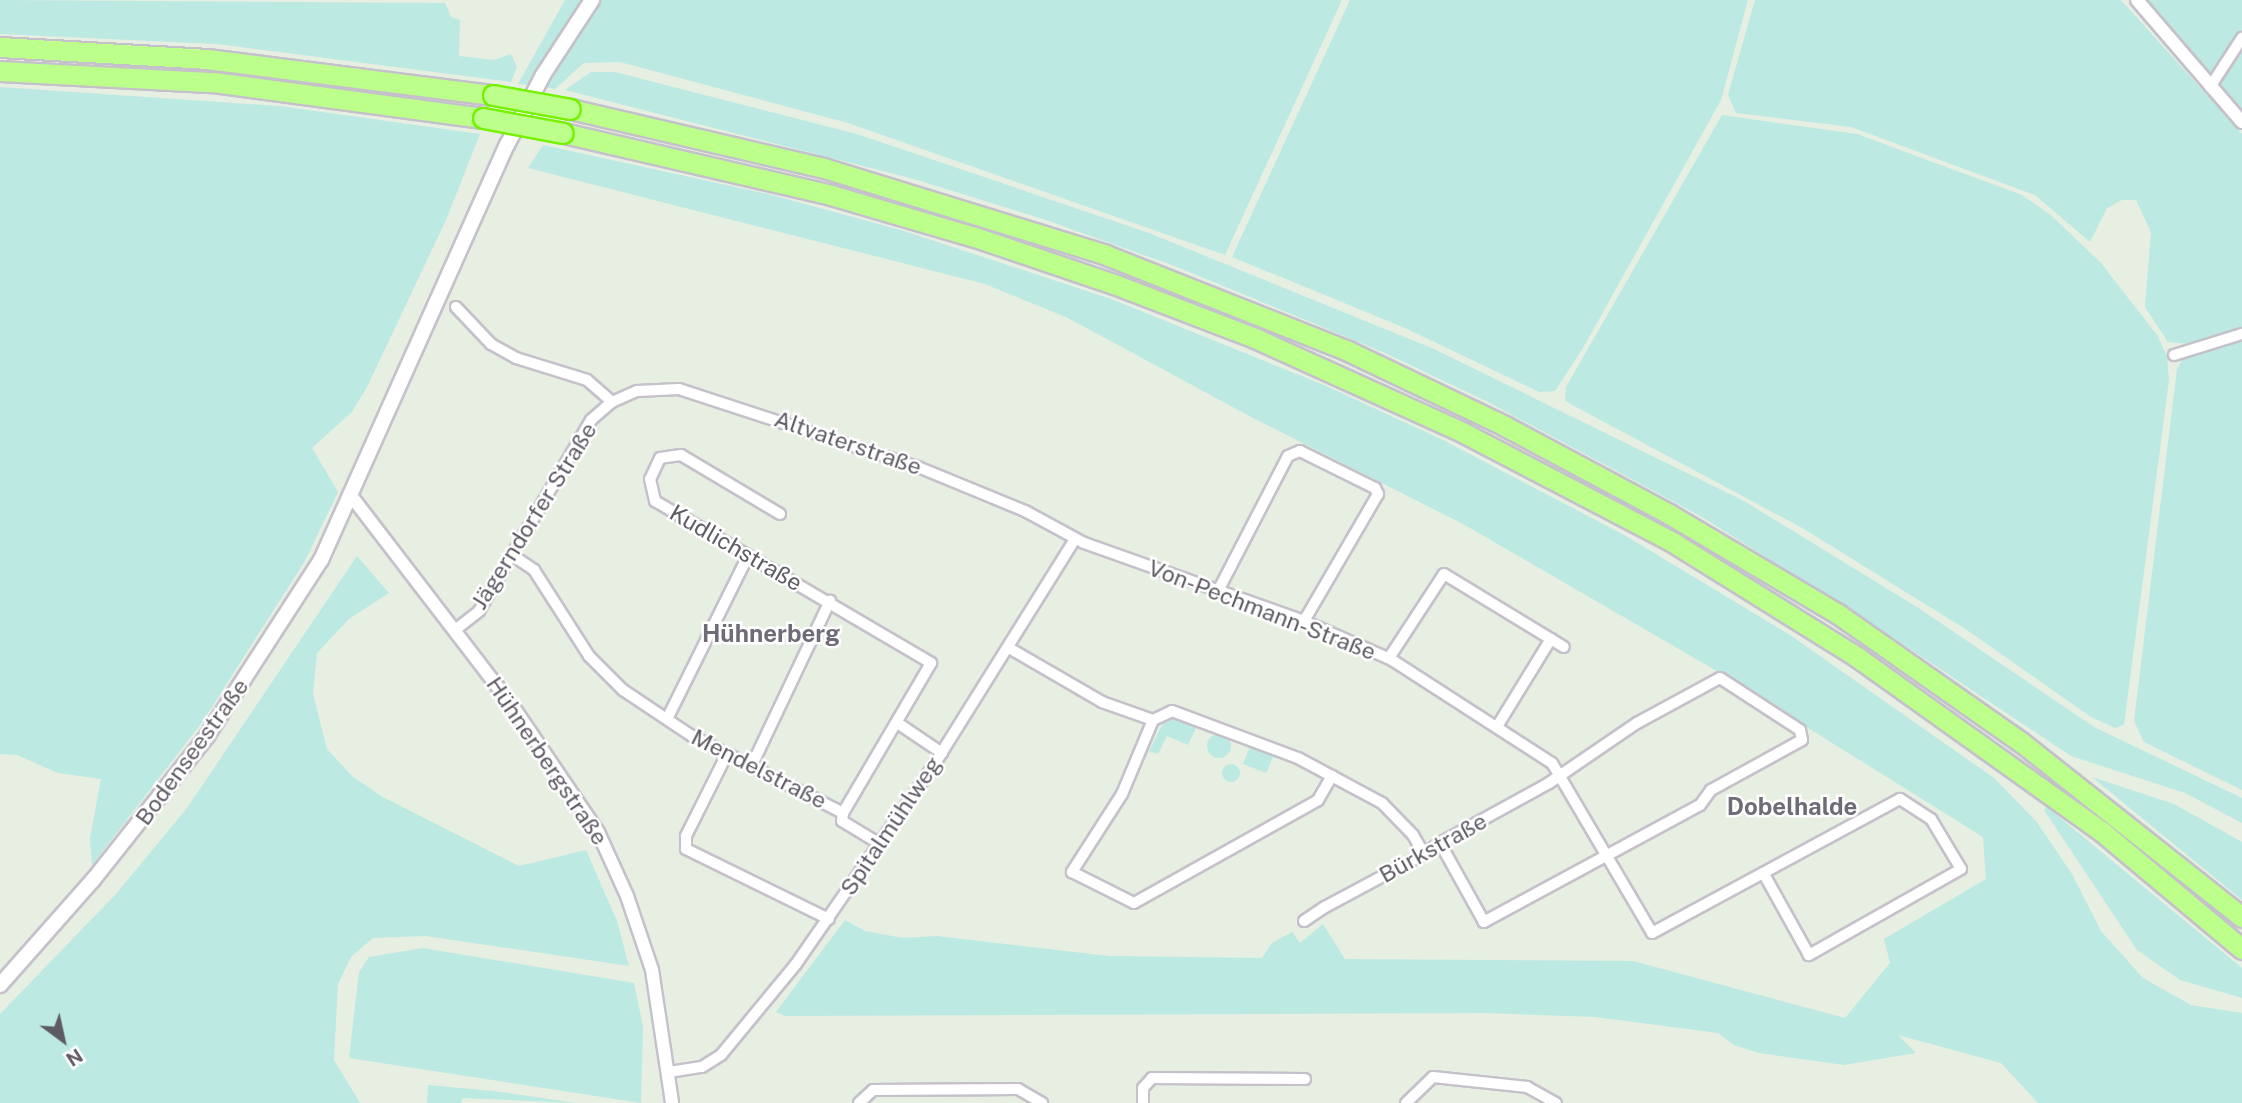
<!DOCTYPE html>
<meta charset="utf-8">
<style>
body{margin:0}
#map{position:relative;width:2242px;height:1103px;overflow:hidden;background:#e7efe2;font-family:"Public Sans",sans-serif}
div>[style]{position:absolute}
.green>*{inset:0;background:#bce9e2}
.round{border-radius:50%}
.roads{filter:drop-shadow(2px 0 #c5c1ca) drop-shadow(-2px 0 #c5c1ca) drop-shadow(0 2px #c5c1ca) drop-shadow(0 -2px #c5c1ca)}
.minor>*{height:10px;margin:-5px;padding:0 5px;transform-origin:5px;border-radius:5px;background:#fff}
.tertiary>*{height:12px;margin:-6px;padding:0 6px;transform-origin:6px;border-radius:6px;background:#fff}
.secondary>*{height:14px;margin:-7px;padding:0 7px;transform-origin:7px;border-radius:7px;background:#fff}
.motorway>*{height:19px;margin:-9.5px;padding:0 9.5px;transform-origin:9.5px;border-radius:9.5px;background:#bcff8a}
.bridges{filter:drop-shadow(2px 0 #75f200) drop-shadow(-2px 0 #75f200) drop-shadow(0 2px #75f200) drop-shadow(0 -2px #75f200)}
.motorway-bridge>*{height:19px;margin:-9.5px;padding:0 9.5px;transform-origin:9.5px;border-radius:9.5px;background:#bcff8a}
span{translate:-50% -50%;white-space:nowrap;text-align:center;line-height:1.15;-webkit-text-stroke:5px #fff;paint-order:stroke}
.street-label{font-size:23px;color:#5f5b65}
.neighbourhood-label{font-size:24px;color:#6f6c77;font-weight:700}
.north{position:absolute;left:28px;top:1005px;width:70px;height:70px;-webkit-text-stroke:5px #fff;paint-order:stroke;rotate:147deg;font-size:19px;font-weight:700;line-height:28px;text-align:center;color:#5f5b65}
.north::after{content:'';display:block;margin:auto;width:24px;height:32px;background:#5f5b65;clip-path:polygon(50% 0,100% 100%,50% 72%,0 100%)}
</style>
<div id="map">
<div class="green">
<i style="clip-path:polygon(0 0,445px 3px,451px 17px,460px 20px,459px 56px,494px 60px,511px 54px,517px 67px,511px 82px,217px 44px,0 34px)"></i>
<i style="clip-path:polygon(565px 0,584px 0,530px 85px,518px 84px)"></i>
<i style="clip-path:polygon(600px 0,1342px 0,1225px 255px,848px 123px,620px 62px,584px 63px,555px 89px,545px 87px)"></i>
<i style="clip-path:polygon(1350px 0,1748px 0,1721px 100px,1583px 348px,1555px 391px,1539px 392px,1405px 328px,1232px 257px)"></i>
<i style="clip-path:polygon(1755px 0,2121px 0,2242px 134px,2242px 331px,2189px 344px,2168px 342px,2145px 307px,2151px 232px,2136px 200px,2122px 200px,2107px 208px,2090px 242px,2035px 195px,1851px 127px,1736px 113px,1728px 95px)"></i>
<i style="clip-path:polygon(2142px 0,2242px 0,2242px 29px,2215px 69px,2207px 74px)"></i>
<i style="clip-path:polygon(2242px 46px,2242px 112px,2219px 83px)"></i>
<i style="clip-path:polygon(591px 72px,615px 72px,857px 134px,1149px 233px,1434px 349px,1744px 501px,1920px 609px,2094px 727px,2242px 798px,2242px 823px,2185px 793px,2071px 756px,1874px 625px,1702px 517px,1488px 402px,1385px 353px,1180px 268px,1043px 219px,914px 179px,565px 90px)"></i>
<i style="clip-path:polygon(0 87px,279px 106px,480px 134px,446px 220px,367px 387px,352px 412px,312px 448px,338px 492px,305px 561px,203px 721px,92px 865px,90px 838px,101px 779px,58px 773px,17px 755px,0 754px)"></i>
<i style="clip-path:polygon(1722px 115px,1857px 134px,2022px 195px,2052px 216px,2101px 263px,2157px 335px,2167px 356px,2169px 380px,2124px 725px,2115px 728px,2091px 717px,1967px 630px,1804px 529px,1565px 401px,1566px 387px)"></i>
<i style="clip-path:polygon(543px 145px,772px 195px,904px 231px,1111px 299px,1324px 385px,1441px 439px,1626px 536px,1790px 635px,1994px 778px,2036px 821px,2072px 874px,2101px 931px,2143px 978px,2191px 1005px,2242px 1013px,2242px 1103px,2038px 1103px,2001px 1063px,1898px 1035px,1916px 1053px,1844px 1065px,1759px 1053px,1734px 1045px,1718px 1033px,1595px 1017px,1486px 1013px,785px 1016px,776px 1012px,845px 920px,865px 931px,903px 938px,937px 936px,1109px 956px,1262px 958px,1272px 943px,1292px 932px,1300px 943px,1323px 924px,1345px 959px,1633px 961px,1845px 1018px,1890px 963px,1884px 939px,1986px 879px,1983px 837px,1715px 670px,1463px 524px,1253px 418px,1068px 318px,985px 284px,528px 168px)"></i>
<i style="clip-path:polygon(2242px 337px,2242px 790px,2144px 742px,2134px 721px,2177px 369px,2185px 355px)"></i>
<i style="clip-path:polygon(357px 556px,389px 593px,349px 619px,317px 653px,313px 694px,327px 749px,352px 776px,381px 796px,519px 866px,586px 850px,617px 921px,629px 966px,426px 936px,373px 938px,351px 957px,338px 984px,334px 1060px,360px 1103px,0 1103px,0 1014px,116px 894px,187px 808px)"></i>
<i style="clip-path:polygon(1166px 717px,1196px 728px,1188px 745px,1167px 736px,1158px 754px,1149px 751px)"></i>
<i class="round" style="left:1207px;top:734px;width:24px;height:24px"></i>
<i style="clip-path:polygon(1250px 747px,1273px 757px,1266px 773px,1243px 764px)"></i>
<i class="round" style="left:1222px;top:764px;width:18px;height:18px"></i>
<i style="clip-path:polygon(2092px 777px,2174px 804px,2242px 842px,2242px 900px)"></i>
<i style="clip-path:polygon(2047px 807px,2242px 968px,2242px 998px,2180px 980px,2137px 950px,2044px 810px)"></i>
<i style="clip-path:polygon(423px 948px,634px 983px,643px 1027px,641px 1103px,349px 1058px,359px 972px,369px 957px)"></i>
<i style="clip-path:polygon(428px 1085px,494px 1091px,576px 1103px,462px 1098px,461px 1103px,427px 1103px)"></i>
</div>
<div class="roads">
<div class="minor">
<i style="left:2210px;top:87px;width:59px;rotate:-56.9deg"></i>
<i style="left:456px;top:307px;width:51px;rotate:46.6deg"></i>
<i style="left:491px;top:344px;width:29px;rotate:29deg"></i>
<i style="left:516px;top:358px;width:74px;rotate:17.2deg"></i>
<i style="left:587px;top:380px;width:33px;rotate:41deg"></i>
<i style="left:2174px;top:355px;width:71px;rotate:-17.2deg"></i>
<i style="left:780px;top:514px;width:115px;rotate:-149.2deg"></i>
<i style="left:681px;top:455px;width:21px;rotate:172deg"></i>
<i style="left:660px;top:458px;width:23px;rotate:115deg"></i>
<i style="left:650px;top:479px;width:23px;rotate:77deg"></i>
<i style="left:655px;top:501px;width:320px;rotate:30.4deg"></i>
<i style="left:931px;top:663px;width:174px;rotate:120.4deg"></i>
<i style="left:512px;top:555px;width:27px;rotate:34deg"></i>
<i style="left:534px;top:570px;width:102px;rotate:57.4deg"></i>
<i style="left:589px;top:656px;width:48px;rotate:45deg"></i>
<i style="left:623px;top:690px;width:83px;rotate:33.7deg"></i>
<i style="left:692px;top:736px;width:169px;rotate:27deg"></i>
<i style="left:843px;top:813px;width:8px;rotate:97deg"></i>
<i style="left:842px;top:821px;width:44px;rotate:31.2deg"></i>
<i style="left:1218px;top:591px;width:152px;rotate:-62.6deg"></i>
<i style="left:1288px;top:456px;width:13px;rotate:-23deg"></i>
<i style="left:1300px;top:451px;width:84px;rotate:26.3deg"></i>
<i style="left:1375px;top:488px;width:7px;rotate:63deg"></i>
<i style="left:1378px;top:494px;width:147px;rotate:120.2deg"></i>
<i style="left:455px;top:630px;width:31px;rotate:-38deg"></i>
<i style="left:479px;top:611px;width:221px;rotate:-59.6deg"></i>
<i style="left:591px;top:420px;width:28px;rotate:-41deg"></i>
<i style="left:612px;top:402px;width:27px;rotate:-24deg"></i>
<i style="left:637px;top:391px;width:42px;rotate:-2.7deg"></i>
<i style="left:679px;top:389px;width:251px;rotate:18.1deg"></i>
<i style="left:918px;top:467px;width:116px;rotate:22.4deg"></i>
<i style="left:1025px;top:511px;width:67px;rotate:28.5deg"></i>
<i style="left:1084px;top:543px;width:233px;rotate:19.5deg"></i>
<i style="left:1304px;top:621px;width:96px;rotate:23.9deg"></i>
<i style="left:1392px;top:660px;width:190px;rotate:32.8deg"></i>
<i style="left:1552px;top:763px;width:197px;rotate:59.5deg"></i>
<i style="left:1652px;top:933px;width:282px;rotate:-28.4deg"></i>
<i style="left:1900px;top:799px;width:37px;rotate:33deg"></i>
<i style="left:1931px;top:819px;width:58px;rotate:59deg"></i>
<i style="left:1961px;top:869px;width:175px;rotate:150.5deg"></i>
<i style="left:1809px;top:955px;width:90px;rotate:-119.1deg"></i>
<i style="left:1009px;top:648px;width:108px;rotate:30.1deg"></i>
<i style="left:1102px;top:702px;width:54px;rotate:19.4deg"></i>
<i style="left:1153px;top:720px;width:21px;rotate:-25deg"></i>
<i style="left:1172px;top:711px;width:134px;rotate:20.5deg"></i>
<i style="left:1298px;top:758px;width:95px;rotate:28.2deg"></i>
<i style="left:1382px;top:803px;width:45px;rotate:45.9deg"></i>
<i style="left:1413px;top:835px;width:22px;rotate:60deg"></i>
<i style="left:1389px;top:658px;width:100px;rotate:-56.8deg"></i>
<i style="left:1444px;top:574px;width:125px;rotate:31.3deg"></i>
<i style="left:667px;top:719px;width:182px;rotate:-63.6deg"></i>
<i style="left:1153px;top:720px;width:80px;rotate:112.7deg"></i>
<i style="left:1122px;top:794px;width:93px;rotate:122.7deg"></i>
<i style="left:1072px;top:872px;width:69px;rotate:26.6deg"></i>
<i style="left:1134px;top:903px;width:211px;rotate:-29.2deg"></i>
<i style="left:1318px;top:800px;width:28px;rotate:-60deg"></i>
<i style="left:899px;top:724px;width:52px;rotate:34deg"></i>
<i style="left:1498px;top:725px;width:101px;rotate:-58.4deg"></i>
<i style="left:1551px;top:639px;width:15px;rotate:32deg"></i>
<i style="left:727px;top:754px;width:92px;rotate:116.6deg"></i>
<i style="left:686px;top:836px;width:13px;rotate:90deg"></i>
<i style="left:686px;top:849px;width:159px;rotate:26.1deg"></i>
<i style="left:752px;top:765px;width:182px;rotate:-64.6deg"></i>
<i style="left:1304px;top:921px;width:25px;rotate:-34deg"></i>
<i style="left:1325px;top:907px;width:112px;rotate:-28.2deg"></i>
<i style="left:1424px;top:854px;width:19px;rotate:-35deg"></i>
<i style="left:1440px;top:843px;width:124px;rotate:-28.8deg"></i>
<i style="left:1549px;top:783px;width:107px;rotate:-34.3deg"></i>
<i style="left:1637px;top:723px;width:94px;rotate:-28.5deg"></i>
<i style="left:1720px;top:678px;width:95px;rotate:33deg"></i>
<i style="left:1800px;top:730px;width:10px;rotate:79deg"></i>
<i style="left:1802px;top:740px;width:104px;rotate:151.2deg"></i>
<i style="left:1711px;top:790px;width:19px;rotate:126deg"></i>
<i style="left:1700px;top:805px;width:246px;rotate:151.6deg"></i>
<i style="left:1484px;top:922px;width:90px;rotate:-119.1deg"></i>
<i style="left:669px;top:1072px;width:33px;rotate:-9deg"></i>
<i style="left:702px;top:1067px;width:22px;rotate:-32deg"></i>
<i style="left:721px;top:1055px;width:118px;rotate:-50.5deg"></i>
<i style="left:796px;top:964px;width:248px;rotate:-55.3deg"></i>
<i style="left:937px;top:760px;width:261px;rotate:-58deg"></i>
<i style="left:859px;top:1103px;width:19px;rotate:-43deg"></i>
<i style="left:873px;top:1090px;width:145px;rotate:-0.4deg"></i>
<i style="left:1018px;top:1089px;width:28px;rotate:30deg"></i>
<i style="left:1143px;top:1103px;width:15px;rotate:-90deg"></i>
<i style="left:1143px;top:1088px;width:13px;rotate:-48deg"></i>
<i style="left:1152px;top:1078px;width:153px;rotate:0.4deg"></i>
<i style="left:1406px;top:1103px;width:37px;rotate:-44deg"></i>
<i style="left:1433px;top:1077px;width:95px;rotate:6.1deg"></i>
<i style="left:1527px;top:1087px;width:33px;rotate:29deg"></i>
</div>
<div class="tertiary">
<i style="left:2137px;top:0;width:161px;rotate:49.3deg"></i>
<i style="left:352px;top:497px;width:266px;rotate:52.5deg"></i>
<i style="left:514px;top:708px;width:150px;rotate:55.9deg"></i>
<i style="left:598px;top:832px;width:70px;rotate:65.6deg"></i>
<i style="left:627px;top:896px;width:78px;rotate:71.3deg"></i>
<i style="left:652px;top:970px;width:134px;rotate:81.4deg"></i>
</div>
<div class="secondary">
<i style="left:0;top:985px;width:140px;rotate:-48.5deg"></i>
<i style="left:93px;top:880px;width:184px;rotate:-51.6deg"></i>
<i style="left:207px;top:736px;width:210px;rotate:-57.1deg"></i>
<i style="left:321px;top:560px;width:455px;rotate:-65.9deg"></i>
<i style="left:507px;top:145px;width:79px;rotate:-62.8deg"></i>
<i style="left:543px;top:75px;width:90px;rotate:-56.8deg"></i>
</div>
<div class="motorway">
<i style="left:0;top:47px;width:207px;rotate:3.3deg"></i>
<i style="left:207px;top:59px;width:288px;rotate:7.2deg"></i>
<i style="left:0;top:71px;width:213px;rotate:3deg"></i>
<i style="left:213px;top:82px;width:272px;rotate:7.6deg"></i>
<i style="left:570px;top:109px;width:261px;rotate:13.1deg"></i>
<i style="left:824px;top:168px;width:295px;rotate:17.1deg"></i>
<i style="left:1106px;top:255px;width:260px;rotate:21.6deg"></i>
<i style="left:1348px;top:351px;width:174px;rotate:25.5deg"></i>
<i style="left:1505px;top:426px;width:186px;rotate:28.2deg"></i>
<i style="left:1669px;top:514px;width:196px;rotate:30.6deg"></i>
<i style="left:1838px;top:614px;width:223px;rotate:35deg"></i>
<i style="left:2021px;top:742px;width:282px;rotate:38.4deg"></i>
<i style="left:563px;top:133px;width:275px;rotate:13deg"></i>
<i style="left:831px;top:195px;width:150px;rotate:16.3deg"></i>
<i style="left:975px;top:237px;width:147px;rotate:18.7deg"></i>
<i style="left:1114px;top:284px;width:153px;rotate:21deg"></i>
<i style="left:1257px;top:339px;width:227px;rotate:24.4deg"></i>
<i style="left:1464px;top:433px;width:237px;rotate:27.6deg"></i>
<i style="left:1674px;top:543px;width:216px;rotate:31.9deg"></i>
<i style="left:1857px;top:657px;width:300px;rotate:35.5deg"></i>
<i style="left:2101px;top:831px;width:184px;rotate:39.9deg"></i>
</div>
</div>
<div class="bridges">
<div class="motorway-bridge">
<i style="left:493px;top:95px;width:78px;rotate:10.3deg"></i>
<i style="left:483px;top:118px;width:81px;rotate:10.6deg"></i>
</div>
</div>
<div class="street-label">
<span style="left:848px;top:443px;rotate:19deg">Altvaterstraße</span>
<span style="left:534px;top:516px;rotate:-58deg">Jägerndorfer Straße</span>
<span style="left:736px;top:548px;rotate:30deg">Kudlichstraße</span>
<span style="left:1262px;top:610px;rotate:21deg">Von-Pechmann-Straße</span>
<span style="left:192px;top:752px;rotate:-54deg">Bodenseestraße</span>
<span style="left:547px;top:761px;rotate:56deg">Hühnerbergstraße</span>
<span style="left:759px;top:769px;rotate:27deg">Mendelstraße</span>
<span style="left:891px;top:826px;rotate:-56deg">Spitalmühlweg</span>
<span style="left:1433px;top:848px;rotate:-29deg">Bürkstraße</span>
</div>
<div class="neighbourhood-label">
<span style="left:771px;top:634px">Hühnerberg</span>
<span style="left:1792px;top:807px">Dobelhalde</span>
</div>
<div class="north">N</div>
</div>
